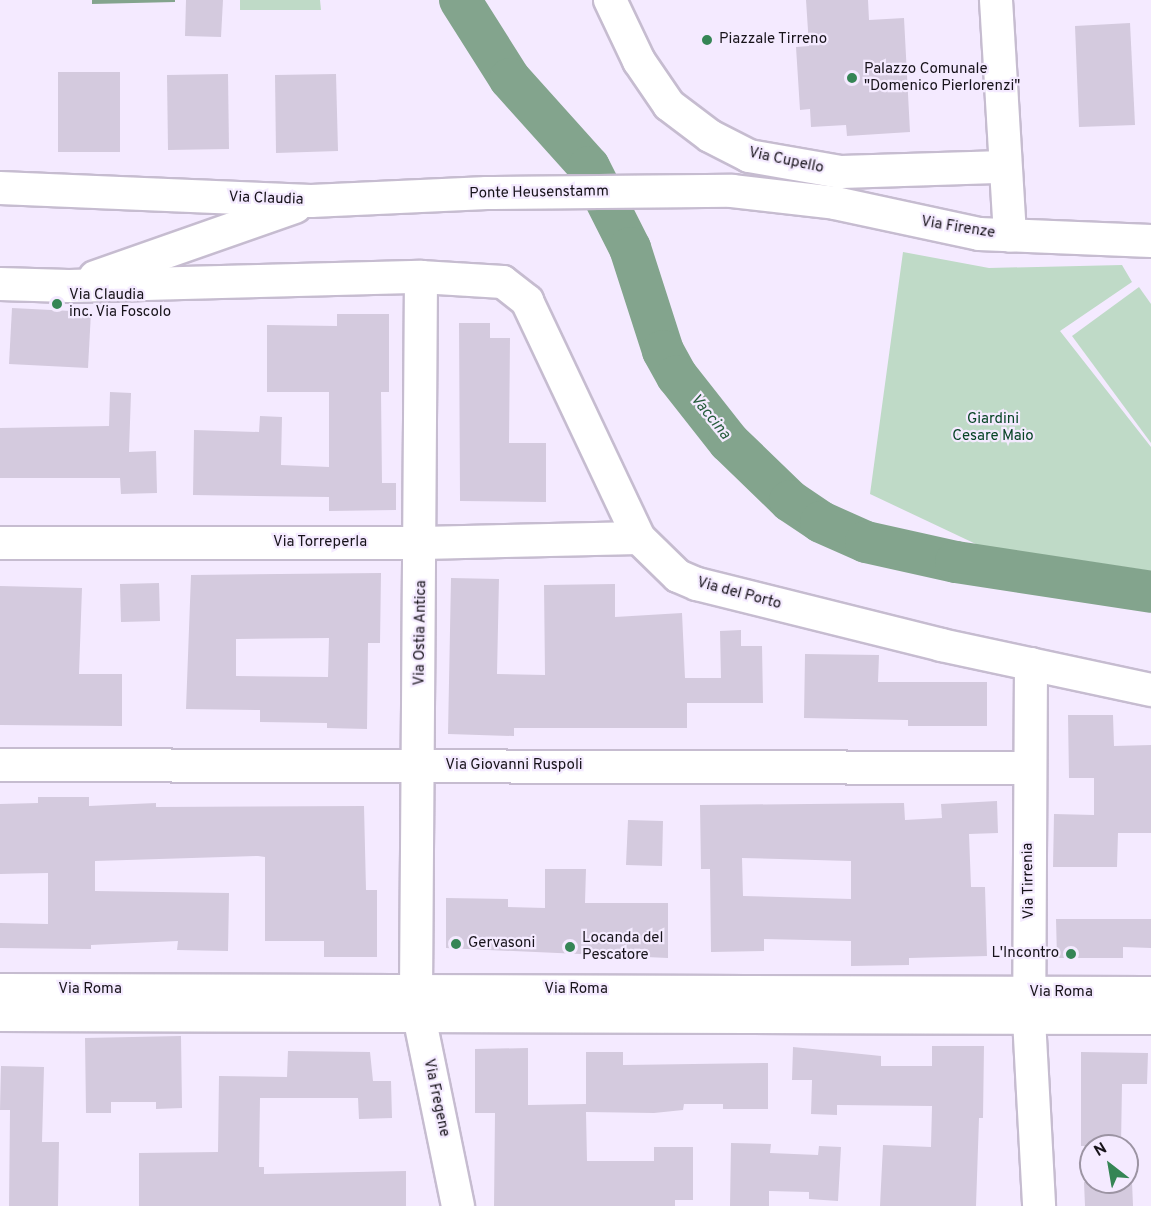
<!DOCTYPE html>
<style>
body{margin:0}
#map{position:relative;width:1151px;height:1206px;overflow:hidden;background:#f4eaff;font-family:Overpass,sans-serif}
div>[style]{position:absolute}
.green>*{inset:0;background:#bfdac7}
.water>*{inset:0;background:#83a48d}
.river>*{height:42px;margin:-21px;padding:0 21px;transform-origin:21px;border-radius:21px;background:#83a48d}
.building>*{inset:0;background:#d4cade}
.roads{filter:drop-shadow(2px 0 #c6bcd0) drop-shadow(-2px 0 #c6bcd0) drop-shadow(0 2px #c6bcd0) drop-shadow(0 -2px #c6bcd0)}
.minor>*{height:32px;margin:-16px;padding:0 16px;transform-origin:16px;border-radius:16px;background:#fff}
.dots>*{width:16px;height:16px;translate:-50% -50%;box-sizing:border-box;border:3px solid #f4eaff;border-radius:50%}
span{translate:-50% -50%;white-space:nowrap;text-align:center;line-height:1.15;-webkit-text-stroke:4.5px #f4eaff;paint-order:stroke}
.poi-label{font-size:15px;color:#17131a}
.left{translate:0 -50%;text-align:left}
.right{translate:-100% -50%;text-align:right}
.street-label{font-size:15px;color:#17131a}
.park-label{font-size:15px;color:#074425}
.water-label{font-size:16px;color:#265d3c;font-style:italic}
.north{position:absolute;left:1079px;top:1134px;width:60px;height:60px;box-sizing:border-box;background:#f4eaff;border:2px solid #9c94a3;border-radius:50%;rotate:329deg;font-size:16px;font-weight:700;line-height:24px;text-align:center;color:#17131a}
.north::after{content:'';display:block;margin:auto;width:21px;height:27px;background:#358555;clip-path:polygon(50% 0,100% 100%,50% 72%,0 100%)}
</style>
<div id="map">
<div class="green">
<i style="clip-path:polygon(240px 0,320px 0,321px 10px,240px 10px)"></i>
<i style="clip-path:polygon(903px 252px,989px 268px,1122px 265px,1132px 282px,1060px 331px,1151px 447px,1151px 571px,978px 545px,870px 494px)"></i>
<i style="clip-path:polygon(1139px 287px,1151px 304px,1151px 443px,1072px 336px)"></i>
</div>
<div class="water">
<i style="clip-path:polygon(92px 0,175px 0,175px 2px,92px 4px)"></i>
</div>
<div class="river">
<i style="left:460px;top:0;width:93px;rotate:57.7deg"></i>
<i style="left:510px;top:79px;width:118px;rotate:48.1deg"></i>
<i style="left:589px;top:167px;width:91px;rotate:63.2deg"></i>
<i style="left:630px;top:248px;width:108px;rotate:72.2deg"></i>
<i style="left:663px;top:351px;width:29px;rotate:61deg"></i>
<i style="left:677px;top:376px;width:84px;rotate:51.8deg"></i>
<i style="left:729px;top:442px;width:85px;rotate:44deg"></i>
<i style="left:790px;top:501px;width:37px;rotate:34deg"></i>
<i style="left:821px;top:522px;width:49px;rotate:24deg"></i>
<i style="left:866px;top:542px;width:92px;rotate:12.5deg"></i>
<i style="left:956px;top:562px;width:197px;rotate:8.7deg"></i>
</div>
<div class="building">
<i style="clip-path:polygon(186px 0,223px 0,221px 37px,185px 36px)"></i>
<i style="clip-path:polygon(806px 0,868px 0,869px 20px,904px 18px,910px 132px,847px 136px,846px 125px,811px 127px,810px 109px,800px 110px,796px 47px,809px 46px)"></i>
<i style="clip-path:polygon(1130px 23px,1135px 125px,1079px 127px,1075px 26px)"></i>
<i style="clip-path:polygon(58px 72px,120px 72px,120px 152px,58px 152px)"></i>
<i style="clip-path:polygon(228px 74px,229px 149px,168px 150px,167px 75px)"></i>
<i style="clip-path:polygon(336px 74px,338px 151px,276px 153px,275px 75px)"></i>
<i style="clip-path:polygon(12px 308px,91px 312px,88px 368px,9px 364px)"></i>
<i style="clip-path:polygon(337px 314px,389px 314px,389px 392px,381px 392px,382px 483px,396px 483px,396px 510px,329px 511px,329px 497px,193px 495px,194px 430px,259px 432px,260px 416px,282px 417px,281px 465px,329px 467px,329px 392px,267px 392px,267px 325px,337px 326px)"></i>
<i style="clip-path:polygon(459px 323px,490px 323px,490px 338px,510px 338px,509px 443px,546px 443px,546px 502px,460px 501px)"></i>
<i style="clip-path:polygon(110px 392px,131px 393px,129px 452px,156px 451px,157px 493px,121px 494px,120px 478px,0 478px,0 428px,109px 426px)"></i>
<i style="clip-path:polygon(evenodd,381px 573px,380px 643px,368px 643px,367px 729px,327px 728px,327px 723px,260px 722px,260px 710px,186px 709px,191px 575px,381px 573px,329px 638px,328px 677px,236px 676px,236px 639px,329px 638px)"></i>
<i style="clip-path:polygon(451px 578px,499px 579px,497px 674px,545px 675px,544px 585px,615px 584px,615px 617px,682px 613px,685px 678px,721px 678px,720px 631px,741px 630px,741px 646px,762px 646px,763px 703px,687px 703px,687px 728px,514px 728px,514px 736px,448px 734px)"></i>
<i style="clip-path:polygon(159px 583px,160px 621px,121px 622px,120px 584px)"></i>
<i style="clip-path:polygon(0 586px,82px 588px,79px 674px,122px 674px,122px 726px,0 725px)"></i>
<i style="clip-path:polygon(805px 654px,879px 655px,878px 682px,987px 682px,987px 726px,908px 726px,908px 720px,804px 718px)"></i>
<i style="clip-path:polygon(1068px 715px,1113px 715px,1114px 746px,1151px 745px,1151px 833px,1118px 833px,1117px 867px,1053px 867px,1054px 814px,1094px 815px,1094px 778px,1069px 778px)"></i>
<i style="clip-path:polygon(38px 797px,89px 797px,89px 806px,156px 803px,156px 807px,364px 806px,366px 890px,377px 890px,377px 957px,324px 957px,324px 941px,265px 941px,265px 857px,258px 856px,95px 861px,95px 891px,229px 893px,228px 951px,177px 950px,178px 941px,91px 945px,91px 949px,0 948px,0 923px,48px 924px,48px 873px,0 874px,0 804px,38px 803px)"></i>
<i style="clip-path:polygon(evenodd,997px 801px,998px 833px,969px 834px,971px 887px,985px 887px,987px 956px,909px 958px,909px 965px,851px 966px,851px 941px,764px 939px,764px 951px,711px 952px,710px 869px,701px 869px,700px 805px,904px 803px,905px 820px,942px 818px,941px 804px,997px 801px,742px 858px,851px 861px,851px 899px,743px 896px,742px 858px)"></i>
<i style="clip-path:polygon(628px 820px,663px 821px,662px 866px,626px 865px)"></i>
<i style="clip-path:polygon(545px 869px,586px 869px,585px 903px,668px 903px,668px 958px,446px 948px,446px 898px,508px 899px,508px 907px,545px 908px)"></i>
<i style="clip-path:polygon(1056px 919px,1151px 919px,1151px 948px,1123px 947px,1123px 958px,1057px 958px)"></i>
<i style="clip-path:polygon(181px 1036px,182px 1108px,156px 1109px,156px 1102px,111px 1102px,111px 1113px,86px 1113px,85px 1038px)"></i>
<i style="clip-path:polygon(932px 1046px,984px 1046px,983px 1118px,979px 1118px,976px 1206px,880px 1206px,883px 1145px,931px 1147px,932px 1106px,837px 1105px,837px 1115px,811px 1114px,812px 1080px,792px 1080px,793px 1047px,881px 1056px,881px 1066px,932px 1066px)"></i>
<i style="clip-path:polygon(528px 1048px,528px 1105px,586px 1104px,586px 1052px,623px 1052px,623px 1065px,768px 1063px,768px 1109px,723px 1109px,723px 1104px,684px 1104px,683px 1110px,654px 1113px,586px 1112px,587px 1161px,654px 1161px,654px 1147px,693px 1147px,693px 1200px,675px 1200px,675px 1206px,494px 1206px,495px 1113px,475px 1113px,475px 1049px)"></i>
<i style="clip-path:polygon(288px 1051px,370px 1052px,373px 1081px,391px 1081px,392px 1118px,359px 1119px,358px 1098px,260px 1098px,259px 1167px,264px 1167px,264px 1174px,406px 1171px,406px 1206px,139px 1206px,139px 1153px,218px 1152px,219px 1076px,287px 1077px)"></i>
<i style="clip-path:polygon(1081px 1052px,1148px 1053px,1147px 1084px,1122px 1084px,1121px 1146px,1081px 1146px)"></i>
<i style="clip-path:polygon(1px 1066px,44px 1067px,42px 1142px,59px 1142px,58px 1206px,9px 1206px,10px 1110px,0 1110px)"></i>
<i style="clip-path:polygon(731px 1143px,771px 1144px,770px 1153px,818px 1155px,819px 1146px,841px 1147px,838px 1201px,809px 1199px,809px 1192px,769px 1191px,769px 1206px,730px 1206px)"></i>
<i style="clip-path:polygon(1084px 1182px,1132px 1182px,1133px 1206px,1085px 1206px)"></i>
</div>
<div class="roads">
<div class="minor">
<i style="left:610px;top:0;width:68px;rotate:64.6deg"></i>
<i style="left:639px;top:61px;width:53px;rotate:55.7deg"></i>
<i style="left:669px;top:105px;width:51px;rotate:37.1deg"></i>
<i style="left:710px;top:136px;width:44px;rotate:27.1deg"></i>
<i style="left:749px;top:156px;width:93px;rotate:9.9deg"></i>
<i style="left:841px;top:172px;width:163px;rotate:-1.8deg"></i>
<i style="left:996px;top:0;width:236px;rotate:86.6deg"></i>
<i style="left:0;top:188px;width:311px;rotate:2.4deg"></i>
<i style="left:311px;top:201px;width:176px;rotate:-2.6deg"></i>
<i style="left:487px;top:193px;width:245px;rotate:-0.5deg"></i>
<i style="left:732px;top:191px;width:104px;rotate:6.6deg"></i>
<i style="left:835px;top:203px;width:147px;rotate:12.1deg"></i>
<i style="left:979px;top:234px;width:172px;rotate:2.3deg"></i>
<i style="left:95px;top:277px;width:212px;rotate:-19.3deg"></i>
<i style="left:421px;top:277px;width:712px;rotate:90.4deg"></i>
<i style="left:416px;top:989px;width:27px;rotate:84deg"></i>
<i style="left:419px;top:1016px;width:194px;rotate:78.4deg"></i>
<i style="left:0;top:284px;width:69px;rotate:1.7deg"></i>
<i style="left:69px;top:286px;width:352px;rotate:-1.5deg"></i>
<i style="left:421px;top:277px;width:82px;rotate:3.5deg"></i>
<i style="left:503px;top:282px;width:31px;rotate:38deg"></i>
<i style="left:527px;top:301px;width:262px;rotate:64.7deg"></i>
<i style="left:639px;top:538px;width:54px;rotate:44.3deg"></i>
<i style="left:678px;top:576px;width:21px;rotate:23deg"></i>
<i style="left:697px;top:584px;width:252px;rotate:14deg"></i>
<i style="left:941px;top:645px;width:215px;rotate:12.1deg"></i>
<i style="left:0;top:543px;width:422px"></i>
<i style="left:422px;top:543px;width:217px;rotate:-1.3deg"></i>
<i style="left:1031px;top:664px;width:355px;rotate:90.3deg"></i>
<i style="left:1029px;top:1019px;width:187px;rotate:86.9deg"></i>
<i style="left:0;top:765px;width:1028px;rotate:0.17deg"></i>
<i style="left:0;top:990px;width:1151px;rotate:0.15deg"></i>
<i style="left:0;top:1015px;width:1151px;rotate:0.15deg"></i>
</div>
</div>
<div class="dots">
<i style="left:707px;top:40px;background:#358555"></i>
<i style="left:852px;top:78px;background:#358555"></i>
<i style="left:57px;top:304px;background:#358555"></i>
<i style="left:456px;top:944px;background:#358555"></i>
<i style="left:570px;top:947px;background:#358555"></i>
<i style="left:1071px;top:954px;background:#358555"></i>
</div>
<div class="poi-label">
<span class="left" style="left:719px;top:40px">Piazzale Tirreno</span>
<span class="left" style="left:864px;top:78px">Palazzo Comunale<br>"Domenico Pierlorenzi"</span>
<span class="left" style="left:69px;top:304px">Via Claudia<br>inc. Via Foscolo</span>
<span class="left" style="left:582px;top:947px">Locanda del<br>Pescatore</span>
<span class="left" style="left:468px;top:944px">Gervasoni</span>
<span class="right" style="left:1059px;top:954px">L'Incontro</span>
</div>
<div class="street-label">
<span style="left:786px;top:161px;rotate:12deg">Via Cupello</span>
<span style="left:539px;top:193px;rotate:-1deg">Ponte Heusenstamm</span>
<span style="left:266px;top:199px;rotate:2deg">Via Claudia</span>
<span style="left:958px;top:228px;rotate:9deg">Via Firenze</span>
<span style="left:320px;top:543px">Via Torreperla</span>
<span style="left:739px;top:594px;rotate:15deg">Via del Porto</span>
<span style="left:421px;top:633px;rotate:-89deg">Via Ostia Antica</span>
<span style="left:514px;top:766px">Via Giovanni Ruspoli</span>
<span style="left:1029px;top:881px;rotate:-91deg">Via Tirrenia</span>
<span style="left:90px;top:990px">Via Roma</span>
<span style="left:576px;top:990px">Via Roma</span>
<span style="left:1061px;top:993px">Via Roma</span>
<span style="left:436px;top:1098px;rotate:78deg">Via Fregene</span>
</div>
<div class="park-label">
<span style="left:993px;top:428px">Giardini<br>Cesare Maio</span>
</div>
<div class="water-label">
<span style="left:710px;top:417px;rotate:51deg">Vaccina</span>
</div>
<div class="north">N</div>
</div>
